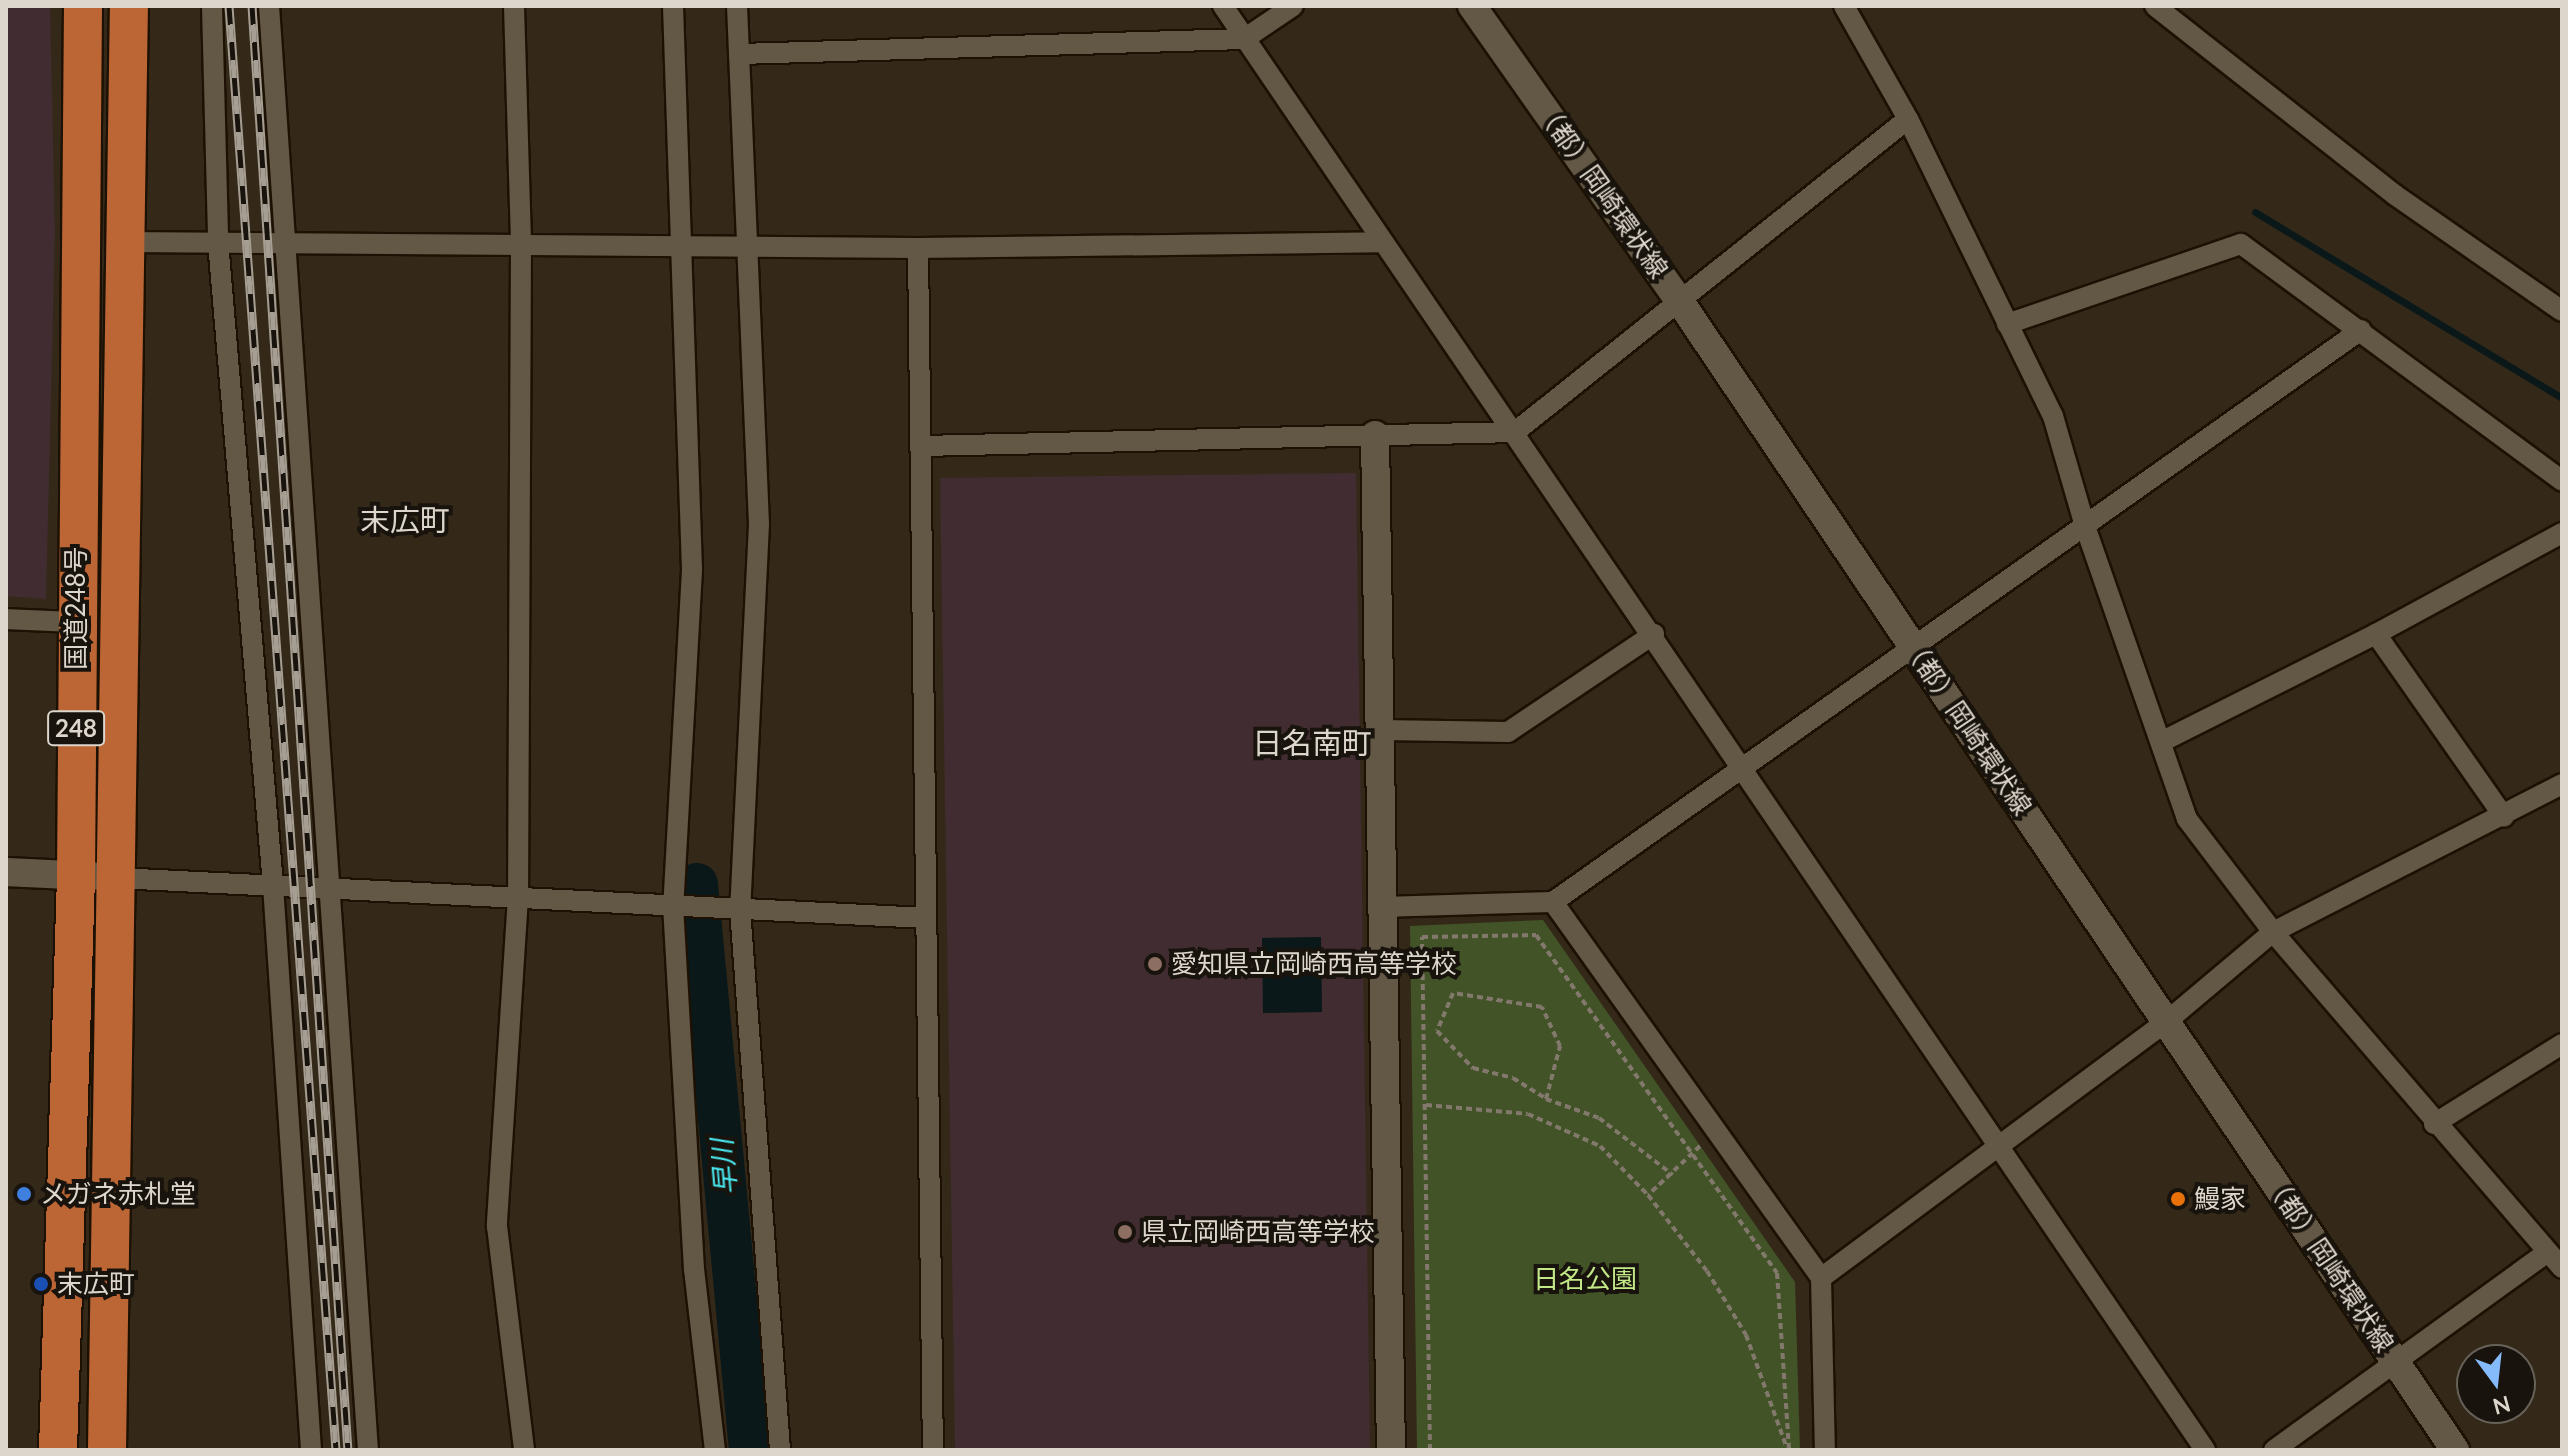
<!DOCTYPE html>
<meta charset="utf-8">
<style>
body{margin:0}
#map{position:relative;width:2568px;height:1456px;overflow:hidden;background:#342919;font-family:Lato,"Noto Sans JP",sans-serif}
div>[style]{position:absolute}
.education>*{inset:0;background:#402c31}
.green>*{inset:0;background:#425327}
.water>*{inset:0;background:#0a1819}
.stream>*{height:7px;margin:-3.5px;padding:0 3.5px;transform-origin:3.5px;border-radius:3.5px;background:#0a1819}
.river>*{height:42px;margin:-21px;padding:0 21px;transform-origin:21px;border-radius:21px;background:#0a1819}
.path>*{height:4px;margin-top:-2px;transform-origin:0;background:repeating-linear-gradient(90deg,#82796c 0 6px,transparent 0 10px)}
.roads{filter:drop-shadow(2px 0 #1c1103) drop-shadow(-2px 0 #1c1103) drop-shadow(0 2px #1c1103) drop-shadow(0 -2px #1c1103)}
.street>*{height:20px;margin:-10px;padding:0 10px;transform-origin:10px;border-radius:10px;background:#635745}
.secondary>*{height:28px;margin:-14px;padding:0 14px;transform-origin:14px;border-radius:14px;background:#635745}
.highway>*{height:38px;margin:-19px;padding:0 19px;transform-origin:19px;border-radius:19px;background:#bd6635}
.rail>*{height:9px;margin-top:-4.5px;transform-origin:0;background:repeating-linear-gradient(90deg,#18130c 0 18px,#a69e92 0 36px);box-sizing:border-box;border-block:2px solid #a69e92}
.dots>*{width:22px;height:22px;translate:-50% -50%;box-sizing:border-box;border:4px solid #18130c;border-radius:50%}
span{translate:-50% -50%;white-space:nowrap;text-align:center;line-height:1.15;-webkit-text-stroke:8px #18130c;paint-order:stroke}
.shield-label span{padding:2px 6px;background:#18130c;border:2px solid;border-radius:6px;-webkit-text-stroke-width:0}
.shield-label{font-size:24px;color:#ddd6cc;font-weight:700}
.street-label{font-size:26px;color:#ddd6cc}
.poi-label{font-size:26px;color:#ddd6cc}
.left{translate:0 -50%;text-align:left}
.park-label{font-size:26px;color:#c2e888}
.water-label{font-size:28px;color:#49e9f2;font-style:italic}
.quarter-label{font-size:30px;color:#ddd6cc}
.frame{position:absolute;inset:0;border:8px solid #ddd6cc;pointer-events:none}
.north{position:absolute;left:2456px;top:1344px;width:80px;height:80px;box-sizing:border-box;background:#18130c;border:2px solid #676159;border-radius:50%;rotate:165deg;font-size:22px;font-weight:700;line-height:32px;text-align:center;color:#ddd6cc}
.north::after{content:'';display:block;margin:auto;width:28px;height:36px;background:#86bbfb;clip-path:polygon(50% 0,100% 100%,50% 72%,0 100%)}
</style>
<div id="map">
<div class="education">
<i style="clip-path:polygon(6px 6px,50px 6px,55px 230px,46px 599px,6px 596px)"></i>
<i style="clip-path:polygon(1356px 473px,1370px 1450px,955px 1450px,940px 478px)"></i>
</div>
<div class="green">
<i style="clip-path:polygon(1543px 920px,1795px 1282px,1800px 1450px,1417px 1450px,1410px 926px)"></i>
</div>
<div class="water">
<i style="clip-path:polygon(1321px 937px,1322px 1012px,1263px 1013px,1262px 938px)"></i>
</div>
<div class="stream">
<i style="left:2255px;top:212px;width:359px;rotate:31.2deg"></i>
</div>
<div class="river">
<i style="left:697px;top:884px;width:568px;rotate:84.65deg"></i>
</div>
<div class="path">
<i style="left:1546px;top:1099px;width:55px;rotate:-75.2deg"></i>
<i style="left:1560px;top:1046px;width:43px;rotate:-114.8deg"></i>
<i style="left:1542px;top:1007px;width:90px;rotate:-171.1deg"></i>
<i style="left:1453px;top:993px;width:41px;rotate:112.8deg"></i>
<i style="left:1437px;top:1031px;width:52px;rotate:45.8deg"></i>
<i style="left:1473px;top:1068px;width:41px;rotate:14deg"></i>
<i style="left:1513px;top:1078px;width:39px;rotate:32deg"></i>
<i style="left:1546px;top:1099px;width:56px;rotate:19.7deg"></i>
<i style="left:1599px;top:1118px;width:93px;rotate:37.6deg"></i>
<i style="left:1426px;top:1105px;width:102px;rotate:5deg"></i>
<i style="left:1528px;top:1114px;width:79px;rotate:24deg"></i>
<i style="left:1600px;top:1146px;width:69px;rotate:45.6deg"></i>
<i style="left:1700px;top:1146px;width:71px;rotate:136.7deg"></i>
<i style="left:1648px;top:1195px;width:96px;rotate:52.2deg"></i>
<i style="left:1707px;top:1271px;width:75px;rotate:58.6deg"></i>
<i style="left:1746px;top:1335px;width:120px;rotate:70.1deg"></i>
<i style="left:1430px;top:1450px;width:513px;rotate:-90.89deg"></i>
<i style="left:1422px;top:937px;width:114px;rotate:-1deg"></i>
<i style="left:1536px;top:935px;width:415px;rotate:54.5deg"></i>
<i style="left:1777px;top:1273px;width:177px;rotate:86.1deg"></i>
</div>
<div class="roads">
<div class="street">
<i style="left:212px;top:6px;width:236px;rotate:88.5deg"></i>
<i style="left:218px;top:242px;width:645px;rotate:85.11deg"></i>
<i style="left:273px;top:885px;width:566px;rotate:86.15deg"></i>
<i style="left:269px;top:6px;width:1447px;rotate:86.08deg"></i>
<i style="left:514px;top:6px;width:238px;rotate:88.3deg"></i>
<i style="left:521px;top:244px;width:653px;rotate:90.26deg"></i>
<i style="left:518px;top:897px;width:330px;rotate:93.7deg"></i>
<i style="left:497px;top:1226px;width:226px;rotate:83.1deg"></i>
<i style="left:673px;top:6px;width:564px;rotate:88.07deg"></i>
<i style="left:692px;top:570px;width:336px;rotate:93.2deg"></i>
<i style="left:673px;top:905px;width:365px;rotate:86.7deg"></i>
<i style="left:694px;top:1269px;width:182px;rotate:83.4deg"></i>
<i style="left:737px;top:6px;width:518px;rotate:87.57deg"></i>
<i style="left:759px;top:524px;width:385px;rotate:92.8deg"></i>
<i style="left:740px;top:909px;width:542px;rotate:85.77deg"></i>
<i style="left:1223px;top:6px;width:1746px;rotate:55.78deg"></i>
<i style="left:1844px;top:6px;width:130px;rotate:60.5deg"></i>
<i style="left:1908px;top:119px;width:331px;rotate:64deg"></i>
<i style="left:2053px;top:416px;width:115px;rotate:73.8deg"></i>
<i style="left:2085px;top:526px;width:310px;rotate:70.8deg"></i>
<i style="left:2187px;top:819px;width:142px;rotate:52.7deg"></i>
<i style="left:2273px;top:932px;width:443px;rotate:49.3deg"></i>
<i style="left:2155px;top:6px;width:305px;rotate:38.2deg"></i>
<i style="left:2395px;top:195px;width:203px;rotate:34.8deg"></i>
<i style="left:739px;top:54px;width:505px;rotate:-1.7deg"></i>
<i style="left:1244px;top:39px;width:59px;rotate:-34deg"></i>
<i style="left:123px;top:242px;width:795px;rotate:0.43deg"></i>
<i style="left:918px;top:248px;width:465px;rotate:-0.7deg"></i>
<i style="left:918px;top:248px;width:1202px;rotate:89.29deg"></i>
<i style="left:2007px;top:324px;width:247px;rotate:-18.9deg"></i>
<i style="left:2241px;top:244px;width:399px;rotate:36.4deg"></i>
<i style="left:922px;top:446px;width:593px;rotate:-1.35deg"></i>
<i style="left:1515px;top:432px;width:502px;rotate:-38.54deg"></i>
<i style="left:6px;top:619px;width:70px;rotate:2.5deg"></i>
<i style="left:2376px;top:634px;width:223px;rotate:55deg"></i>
<i style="left:1379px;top:730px;width:129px;rotate:0.9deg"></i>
<i style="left:1508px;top:732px;width:176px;rotate:-33.9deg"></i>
<i style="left:2163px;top:741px;width:238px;rotate:-26.7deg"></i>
<i style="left:2376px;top:634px;width:212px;rotate:-28.5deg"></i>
<i style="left:117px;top:878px;width:810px;rotate:2.83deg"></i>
<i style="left:1553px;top:902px;width:462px;rotate:54.5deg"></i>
<i style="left:1821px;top:1278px;width:172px;rotate:88.7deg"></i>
<i style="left:1382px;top:907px;width:171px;rotate:-1.7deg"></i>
<i style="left:1553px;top:902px;width:990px;rotate:-35.3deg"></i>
<i style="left:2434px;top:1124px;width:151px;rotate:-32deg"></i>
<i style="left:1821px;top:1278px;width:430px;rotate:-36.6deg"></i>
<i style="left:2166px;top:1022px;width:140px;rotate:-40.1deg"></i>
<i style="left:2273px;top:932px;width:325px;rotate:-27.1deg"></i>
<i style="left:2274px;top:1450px;width:338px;rotate:-35.9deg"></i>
</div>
<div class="secondary">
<i style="left:1472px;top:6px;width:363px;rotate:54.9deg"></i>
<i style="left:1681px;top:303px;width:1384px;rotate:55.99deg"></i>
<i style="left:1375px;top:435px;width:1015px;rotate:89.1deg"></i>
<i style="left:6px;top:872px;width:86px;rotate:2.7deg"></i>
</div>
<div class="highway">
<i style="left:58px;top:1450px;width:574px;rotate:-88.2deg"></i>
<i style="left:76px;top:876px;width:870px;rotate:-89.54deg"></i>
<i style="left:107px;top:1450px;width:1444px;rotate:-89.13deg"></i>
</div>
</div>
<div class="rail">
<i style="left:229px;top:6px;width:1448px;rotate:85.76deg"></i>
<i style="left:252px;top:6px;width:1447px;rotate:86.2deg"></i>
</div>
<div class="dots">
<i style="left:1155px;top:964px;background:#8d6e63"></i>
<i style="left:24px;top:1194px;background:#3f7fe0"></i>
<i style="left:2178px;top:1199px;background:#e8710a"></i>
<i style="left:1125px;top:1232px;background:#8d6e63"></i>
<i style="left:41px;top:1284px;background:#1a4fb4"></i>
</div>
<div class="shield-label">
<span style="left:76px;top:728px">248</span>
</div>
<div class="street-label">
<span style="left:1602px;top:190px;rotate:55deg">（都）岡崎環状線</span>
<span style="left:76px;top:608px;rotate:-90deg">国道248号</span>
<span style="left:1967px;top:726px;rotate:56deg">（都）岡崎環状線</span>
<span style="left:2329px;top:1263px;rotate:56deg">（都）岡崎環状線</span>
</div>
<div class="poi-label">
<span class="left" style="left:1171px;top:964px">愛知県立岡崎西高等学校</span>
<span class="left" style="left:40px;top:1194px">メガネ赤札堂</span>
<span class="left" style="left:2194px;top:1199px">鰻家</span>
<span class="left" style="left:1141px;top:1232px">県立岡崎西高等学校</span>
<span class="left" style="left:57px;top:1284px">末広町</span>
</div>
<div class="park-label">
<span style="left:1585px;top:1279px">日名公園</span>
</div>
<div class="water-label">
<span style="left:723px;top:1167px;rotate:-95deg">早川</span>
</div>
<div class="quarter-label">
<span style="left:405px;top:519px">末広町</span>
<span style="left:1312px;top:742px">日名南町</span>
</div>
<div class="frame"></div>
<div class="north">N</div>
</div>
